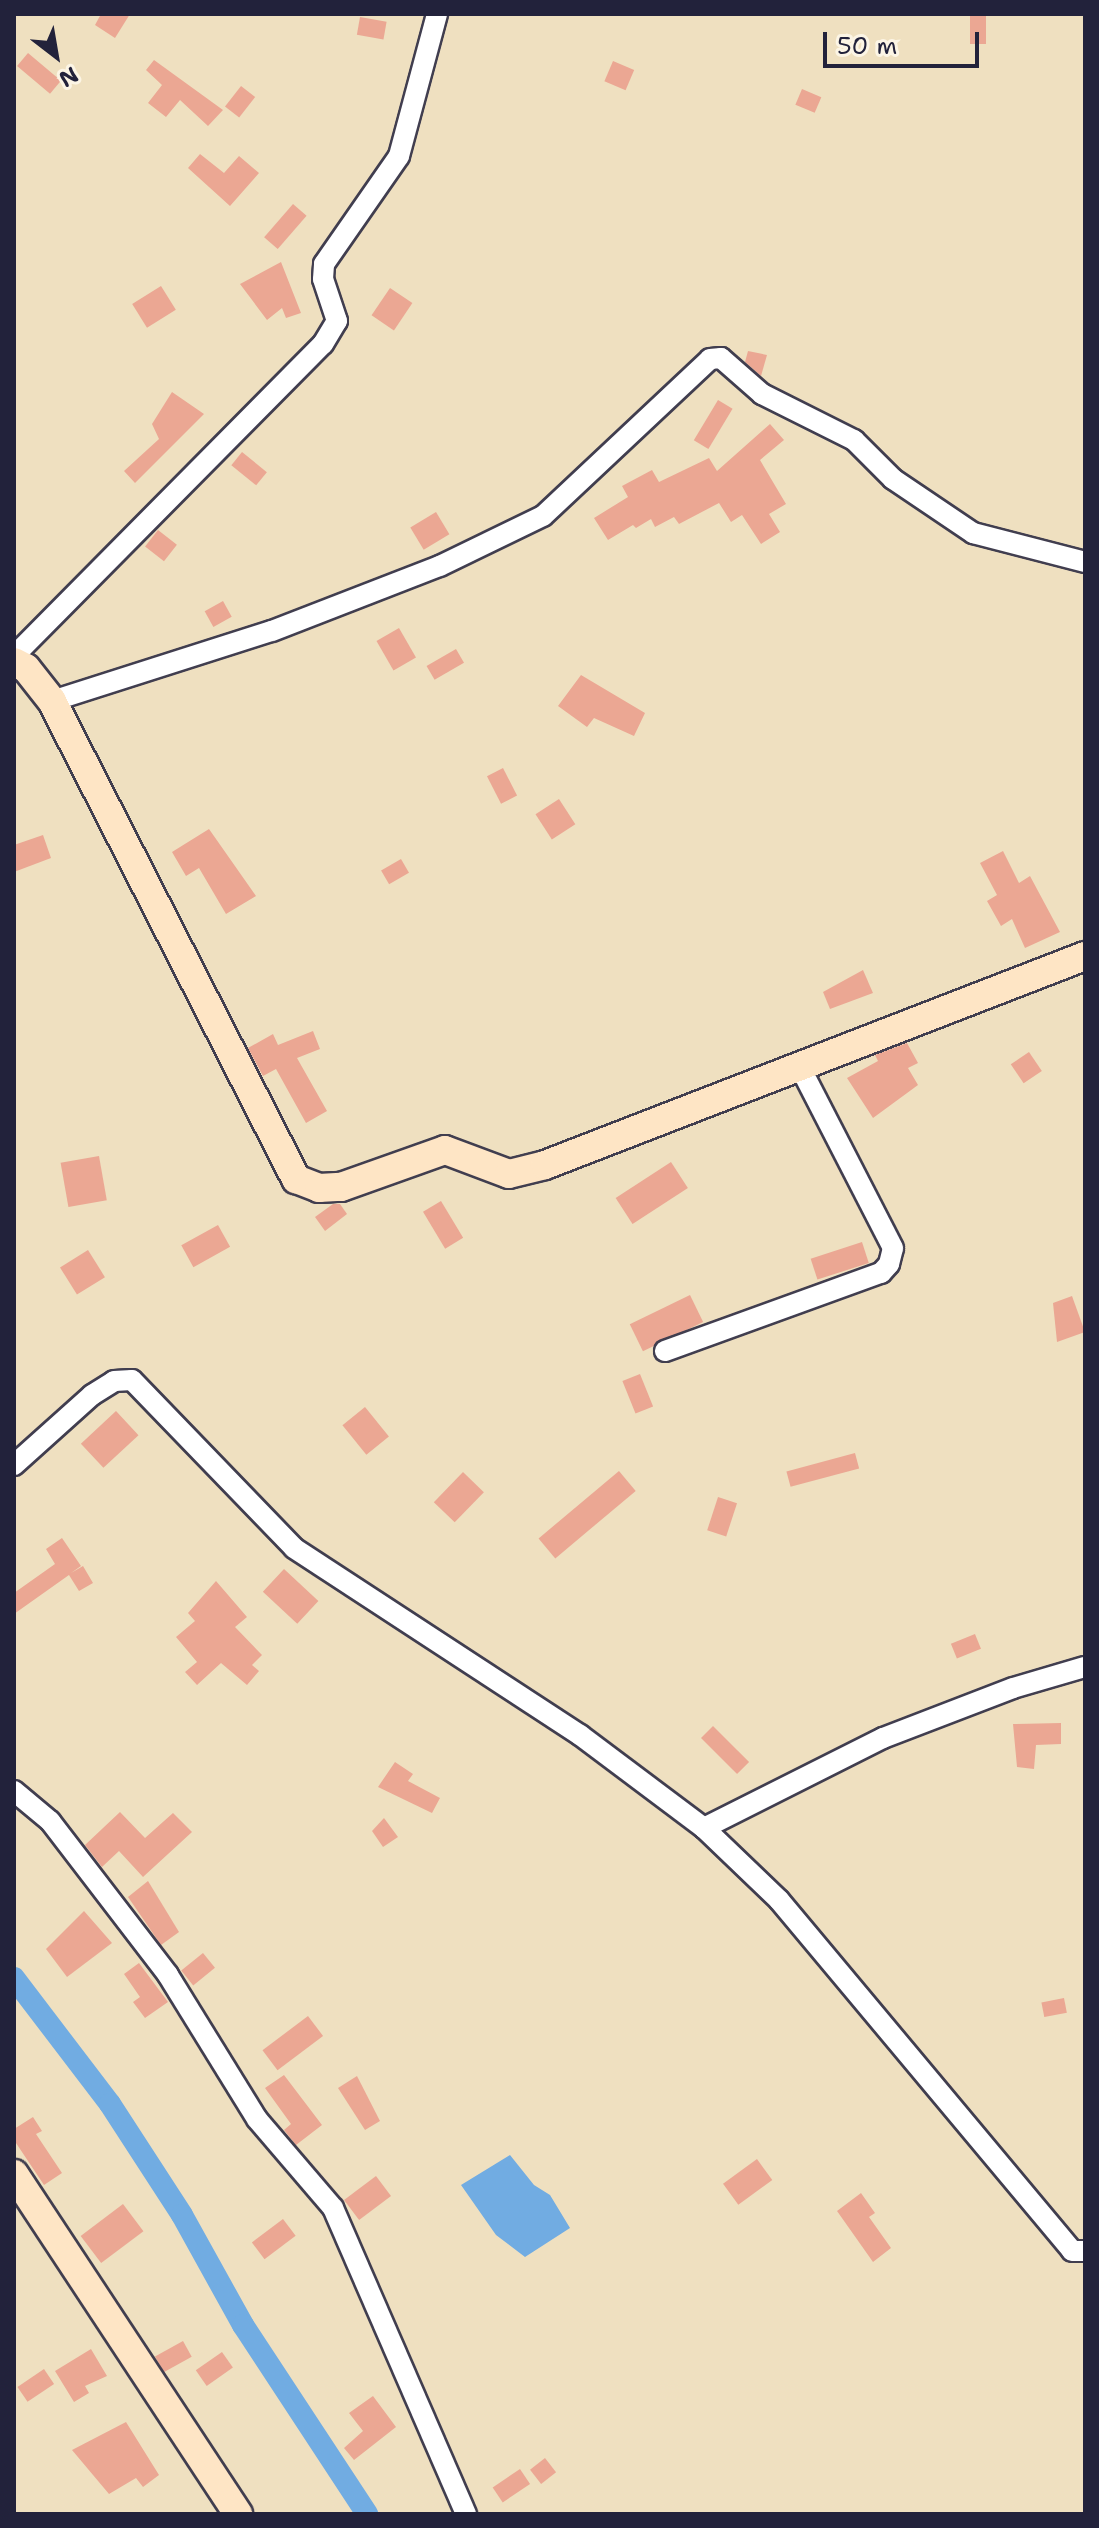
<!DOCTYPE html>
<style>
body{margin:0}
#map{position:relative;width:1099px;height:2528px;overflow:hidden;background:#efe0c0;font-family:"Shantell Sans",sans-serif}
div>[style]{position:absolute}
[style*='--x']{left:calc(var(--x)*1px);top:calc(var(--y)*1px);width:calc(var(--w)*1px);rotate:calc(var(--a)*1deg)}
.water>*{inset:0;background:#71ace2}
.canal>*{height:22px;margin:-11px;padding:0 11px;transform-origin:11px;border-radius:11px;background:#71ace2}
.building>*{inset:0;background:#eba793;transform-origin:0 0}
.roads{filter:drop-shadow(2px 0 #413e4f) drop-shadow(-2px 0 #413e4f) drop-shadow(0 2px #413e4f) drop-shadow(0 -2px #413e4f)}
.street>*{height:20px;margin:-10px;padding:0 10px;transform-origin:10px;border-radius:10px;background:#fff}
.secondary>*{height:28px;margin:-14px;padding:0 14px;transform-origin:14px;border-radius:14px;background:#fee5c5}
span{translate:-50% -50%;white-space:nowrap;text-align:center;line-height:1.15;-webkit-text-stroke:8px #fcf5e5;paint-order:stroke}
.frame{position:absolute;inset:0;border:16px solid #22223b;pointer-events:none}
.north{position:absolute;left:16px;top:16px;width:80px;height:80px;-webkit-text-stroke:6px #fcf5e5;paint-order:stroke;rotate:149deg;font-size:22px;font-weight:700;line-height:32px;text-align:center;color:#22223b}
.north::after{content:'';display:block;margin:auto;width:28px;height:36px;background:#22223b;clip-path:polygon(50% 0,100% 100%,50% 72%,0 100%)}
.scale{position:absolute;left:823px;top:32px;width:156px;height:36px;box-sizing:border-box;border:4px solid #22223b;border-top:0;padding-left:10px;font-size:24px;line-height:28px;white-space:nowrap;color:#22223b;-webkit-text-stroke:6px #fcf5e5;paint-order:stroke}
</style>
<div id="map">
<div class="water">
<div style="clip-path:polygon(510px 2155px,534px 2185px,550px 2195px,570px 2228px,525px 2257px,496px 2235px,461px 2185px)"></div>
</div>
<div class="canal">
<div style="--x:14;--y:1978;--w:158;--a:52.7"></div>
<div style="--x:110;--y:2104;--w:132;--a:57"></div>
<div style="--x:182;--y:2215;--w:126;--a:61"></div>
<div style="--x:243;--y:2325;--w:226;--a:56.7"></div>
</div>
<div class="building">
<div style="clip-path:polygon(101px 14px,130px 14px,115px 38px,95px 25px)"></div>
<div style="left:970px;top:14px;width:16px;height:30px"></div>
<div style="left:360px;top:17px;width:27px;height:18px;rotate:10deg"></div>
<div style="left:28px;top:53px;width:43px;height:17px;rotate:40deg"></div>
<div style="clip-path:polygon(154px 60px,223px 110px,208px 126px,180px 100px,166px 117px,148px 103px,162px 85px,146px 70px)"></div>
<div style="left:613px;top:61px;width:23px;height:22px;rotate:23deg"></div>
<div style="left:241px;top:86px;width:18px;height:26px;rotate:38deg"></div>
<div style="left:802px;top:89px;width:21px;height:17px;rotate:23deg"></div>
<div style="clip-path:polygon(200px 154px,224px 173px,239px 156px,259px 173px,230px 206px,188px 168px)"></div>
<div style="left:293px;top:204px;width:18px;height:44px;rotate:41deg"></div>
<div style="clip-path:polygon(281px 262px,301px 313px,286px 318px,282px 308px,267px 320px,240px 284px)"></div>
<div style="left:161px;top:286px;width:28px;height:34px;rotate:58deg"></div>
<div style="left:390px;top:288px;width:27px;height:33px;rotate:34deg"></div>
<div style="clip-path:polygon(748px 351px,767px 355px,761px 376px,745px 362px)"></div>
<div style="clip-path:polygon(172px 392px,204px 414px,135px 483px,124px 471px,159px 439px,152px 424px)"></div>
<div style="left:718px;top:400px;width:17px;height:47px;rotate:31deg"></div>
<div style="clip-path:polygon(770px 424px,784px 440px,760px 460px,786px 504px,769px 514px,780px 532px,761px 544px,742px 515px,731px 522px,719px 503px,679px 524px,674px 517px,655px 527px,651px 519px,636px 528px,633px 525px,608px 540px,594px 518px,628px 497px,622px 486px,652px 470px,659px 482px,709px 458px,717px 471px)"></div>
<div style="left:242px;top:452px;width:32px;height:17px;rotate:39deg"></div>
<div style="left:436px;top:512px;width:26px;height:30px;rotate:59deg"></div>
<div style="left:158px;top:530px;width:24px;height:21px;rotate:38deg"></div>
<div style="left:223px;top:601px;width:18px;height:21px;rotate:61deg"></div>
<div style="left:399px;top:628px;width:34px;height:26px;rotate:60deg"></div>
<div style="left:456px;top:649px;width:16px;height:34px;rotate:60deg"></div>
<div style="clip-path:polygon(581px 675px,645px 713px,634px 736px,594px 718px,587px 727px,558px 706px)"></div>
<div style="left:503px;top:768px;width:31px;height:18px;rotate:63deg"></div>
<div style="left:559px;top:799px;width:30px;height:28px;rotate:57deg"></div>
<div style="clip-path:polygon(209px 829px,256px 896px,226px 914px,199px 868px,186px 876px,172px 852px)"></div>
<div style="clip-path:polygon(43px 835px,51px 858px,14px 872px,14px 845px)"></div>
<div style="clip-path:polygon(1003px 851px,1019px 883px,1030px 876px,1060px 932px,1025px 948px,1012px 919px,1001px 926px,987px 901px,997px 895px,980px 863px)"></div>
<div style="left:401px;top:859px;width:16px;height:23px;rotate:60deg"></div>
<div style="clip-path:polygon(863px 970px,873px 993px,830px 1009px,823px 992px)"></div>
<div style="clip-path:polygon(313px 1031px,320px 1049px,297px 1058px,327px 1111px,306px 1123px,276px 1069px,263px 1076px,248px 1048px,273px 1034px,278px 1045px)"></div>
<div style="clip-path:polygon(907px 1043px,918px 1063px,908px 1068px,918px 1085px,873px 1118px,847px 1078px,878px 1061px,875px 1055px)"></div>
<div style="left:1029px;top:1052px;width:23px;height:22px;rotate:56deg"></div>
<div style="left:99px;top:1156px;width:45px;height:39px;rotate:80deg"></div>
<div style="left:671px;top:1162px;width:31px;height:66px;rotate:57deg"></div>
<div style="left:441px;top:1201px;width:43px;height:21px;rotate:59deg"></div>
<div style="clip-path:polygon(333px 1204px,340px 1204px,347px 1214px,325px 1231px,315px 1217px)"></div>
<div style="left:218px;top:1225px;width:25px;height:42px;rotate:61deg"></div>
<div style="left:862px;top:1242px;width:22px;height:54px;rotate:72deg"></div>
<div style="left:88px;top:1250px;width:32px;height:33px;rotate:58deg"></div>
<div style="left:690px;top:1295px;width:30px;height:67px;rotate:64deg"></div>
<div style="clip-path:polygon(1072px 1296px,1085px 1332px,1057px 1342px,1053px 1303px)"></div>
<div style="left:640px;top:1374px;width:35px;height:19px;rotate:68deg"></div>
<div style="left:365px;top:1407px;width:38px;height:29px;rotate:51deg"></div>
<div style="left:116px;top:1411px;width:33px;height:48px;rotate:47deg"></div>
<div style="left:855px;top:1453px;width:16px;height:71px;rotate:75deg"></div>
<div style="left:619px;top:1471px;width:26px;height:105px;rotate:50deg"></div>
<div style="left:463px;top:1472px;width:29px;height:42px;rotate:44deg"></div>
<div style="left:718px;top:1497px;width:20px;height:35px;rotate:18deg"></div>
<div style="clip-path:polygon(62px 1538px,81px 1566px,71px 1573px,83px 1566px,93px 1583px,79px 1591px,69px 1575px,14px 1614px,14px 1593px,55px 1564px,46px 1549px)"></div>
<div style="left:284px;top:1569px;width:47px;height:31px;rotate:43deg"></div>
<div style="clip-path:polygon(216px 1581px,247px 1617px,235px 1627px,262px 1655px,252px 1665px,259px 1671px,247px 1685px,221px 1663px,197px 1685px,185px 1672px,197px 1662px,176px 1637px,195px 1621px,188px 1613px)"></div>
<div style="left:975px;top:1634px;width:16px;height:26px;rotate:68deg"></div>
<div style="clip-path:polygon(1061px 1723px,1061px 1744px,1036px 1745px,1034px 1769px,1017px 1767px,1013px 1724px)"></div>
<div style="left:713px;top:1726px;width:51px;height:17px;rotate:45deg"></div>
<div style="clip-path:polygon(395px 1762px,413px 1774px,408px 1781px,440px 1798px,432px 1813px,378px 1787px)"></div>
<div style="clip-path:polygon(120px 1812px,145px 1838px,173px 1813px,192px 1832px,143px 1877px,119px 1851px,102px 1867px,85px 1845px)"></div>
<div style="clip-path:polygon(384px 1818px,398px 1837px,383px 1847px,372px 1831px)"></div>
<div style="clip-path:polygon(148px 1881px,179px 1932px,161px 1945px,128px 1897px)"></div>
<div style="clip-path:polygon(84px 1911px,112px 1943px,67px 1977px,46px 1949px)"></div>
<div style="left:203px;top:1953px;width:19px;height:28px;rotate:51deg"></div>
<div style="clip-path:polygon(139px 1963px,168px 2002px,145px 2018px,133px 2002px,140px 1997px,124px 1974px)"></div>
<div style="left:1064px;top:1998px;width:15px;height:23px;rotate:79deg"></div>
<div style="left:308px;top:2016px;width:25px;height:57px;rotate:53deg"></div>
<div style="clip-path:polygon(284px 2075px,322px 2125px,296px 2145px,284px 2130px,291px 2124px,265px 2088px)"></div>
<div style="clip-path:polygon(357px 2076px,380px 2121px,365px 2130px,338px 2088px)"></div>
<div style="clip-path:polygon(33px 2117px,42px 2131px,36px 2134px,62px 2173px,44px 2185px,14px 2140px,14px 2129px)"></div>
<div style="left:757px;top:2159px;width:26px;height:42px;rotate:54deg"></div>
<div style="left:376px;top:2176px;width:25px;height:40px;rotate:53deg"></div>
<div style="clip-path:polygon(861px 2193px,875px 2213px,869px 2217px,891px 2248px,873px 2262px,837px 2211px)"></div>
<div style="left:123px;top:2204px;width:34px;height:53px;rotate:53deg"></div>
<div style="left:283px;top:2219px;width:21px;height:39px;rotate:53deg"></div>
<div style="left:183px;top:2341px;width:18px;height:32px;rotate:61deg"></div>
<div style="clip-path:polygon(91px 2349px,107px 2376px,85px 2386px,89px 2393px,74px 2402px,55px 2371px)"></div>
<div style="left:222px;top:2352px;width:19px;height:32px;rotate:55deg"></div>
<div style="left:44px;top:2369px;width:18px;height:32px;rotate:56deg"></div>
<div style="clip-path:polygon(373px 2396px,396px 2427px,354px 2460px,344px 2448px,363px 2431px,349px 2413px)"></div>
<div style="clip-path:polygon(126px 2422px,159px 2475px,143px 2487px,136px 2478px,109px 2494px,72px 2450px)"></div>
<div style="left:545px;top:2458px;width:18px;height:19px;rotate:52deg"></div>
<div style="left:520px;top:2469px;width:18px;height:33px;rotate:56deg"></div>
</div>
<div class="roads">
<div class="street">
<div style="--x:14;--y:656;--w:439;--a:-45.3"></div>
<div style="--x:323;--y:344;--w:27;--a:-59"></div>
<div style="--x:337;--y:321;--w:44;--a:-108.4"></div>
<div style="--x:323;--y:279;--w:15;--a:-86"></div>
<div style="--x:324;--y:264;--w:131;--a:-55.2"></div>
<div style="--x:399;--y:156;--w:147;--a:-75"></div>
<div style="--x:52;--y:701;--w:231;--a:-17.7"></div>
<div style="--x:272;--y:631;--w:180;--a:-21.2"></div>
<div style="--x:440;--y:566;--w:114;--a:-25.9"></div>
<div style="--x:543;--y:516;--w:229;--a:-43.2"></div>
<div style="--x:710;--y:359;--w:11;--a:-5"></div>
<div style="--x:721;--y:358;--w:55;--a:41.3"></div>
<div style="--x:762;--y:394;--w:103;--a:26.6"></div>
<div style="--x:854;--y:440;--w:55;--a:45"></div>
<div style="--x:893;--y:479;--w:97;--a:34"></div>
<div style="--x:973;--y:533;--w:116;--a:14.5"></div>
<div style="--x:665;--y:1351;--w:230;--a:-19.9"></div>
<div style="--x:881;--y:1273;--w:12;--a:-48"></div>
<div style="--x:889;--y:1264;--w:16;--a:-76"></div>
<div style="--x:893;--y:1248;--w:203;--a:-117.2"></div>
<div style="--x:14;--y:1465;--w:105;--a:-41.9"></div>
<div style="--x:92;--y:1395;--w:26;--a:-32"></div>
<div style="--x:114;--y:1381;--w:18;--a:-3"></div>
<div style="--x:132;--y:1380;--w:233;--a:46"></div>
<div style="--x:294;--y:1548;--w:342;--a:33.2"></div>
<div style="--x:580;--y:1735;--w:155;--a:36.9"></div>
<div style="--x:704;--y:1828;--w:104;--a:43.8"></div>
<div style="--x:779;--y:1900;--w:457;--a:50.1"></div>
<div style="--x:1072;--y:2251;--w:13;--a:0"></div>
<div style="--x:14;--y:1791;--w:47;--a:39.8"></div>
<div style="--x:50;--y:1821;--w:194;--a:52.5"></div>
<div style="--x:168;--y:1975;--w:169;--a:58.3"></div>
<div style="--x:257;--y:2119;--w:117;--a:49.5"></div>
<div style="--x:333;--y:2208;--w:334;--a:66.5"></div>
<div style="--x:704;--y:1828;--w:200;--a:-26.7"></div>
<div style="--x:883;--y:1738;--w:139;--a:-21"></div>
<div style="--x:1013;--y:1688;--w:75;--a:-16.3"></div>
</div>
<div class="secondary">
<div style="--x:14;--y:662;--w:13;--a:27"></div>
<div style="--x:26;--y:668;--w:42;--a:51.8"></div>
<div style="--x:52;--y:701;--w:537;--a:62.96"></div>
<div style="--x:296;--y:1179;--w:25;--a:21"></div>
<div style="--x:319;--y:1188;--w:22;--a:-3"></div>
<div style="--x:341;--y:1187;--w:110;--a:-19.6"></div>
<div style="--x:445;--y:1150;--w:68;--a:20.6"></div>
<div style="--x:509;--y:1174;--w:37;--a:-14"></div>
<div style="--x:545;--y:1165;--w:579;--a:-21.16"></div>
<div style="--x:14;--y:2174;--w:407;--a:56.6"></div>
</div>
</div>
<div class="frame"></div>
<div class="north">N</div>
<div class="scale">50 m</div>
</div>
